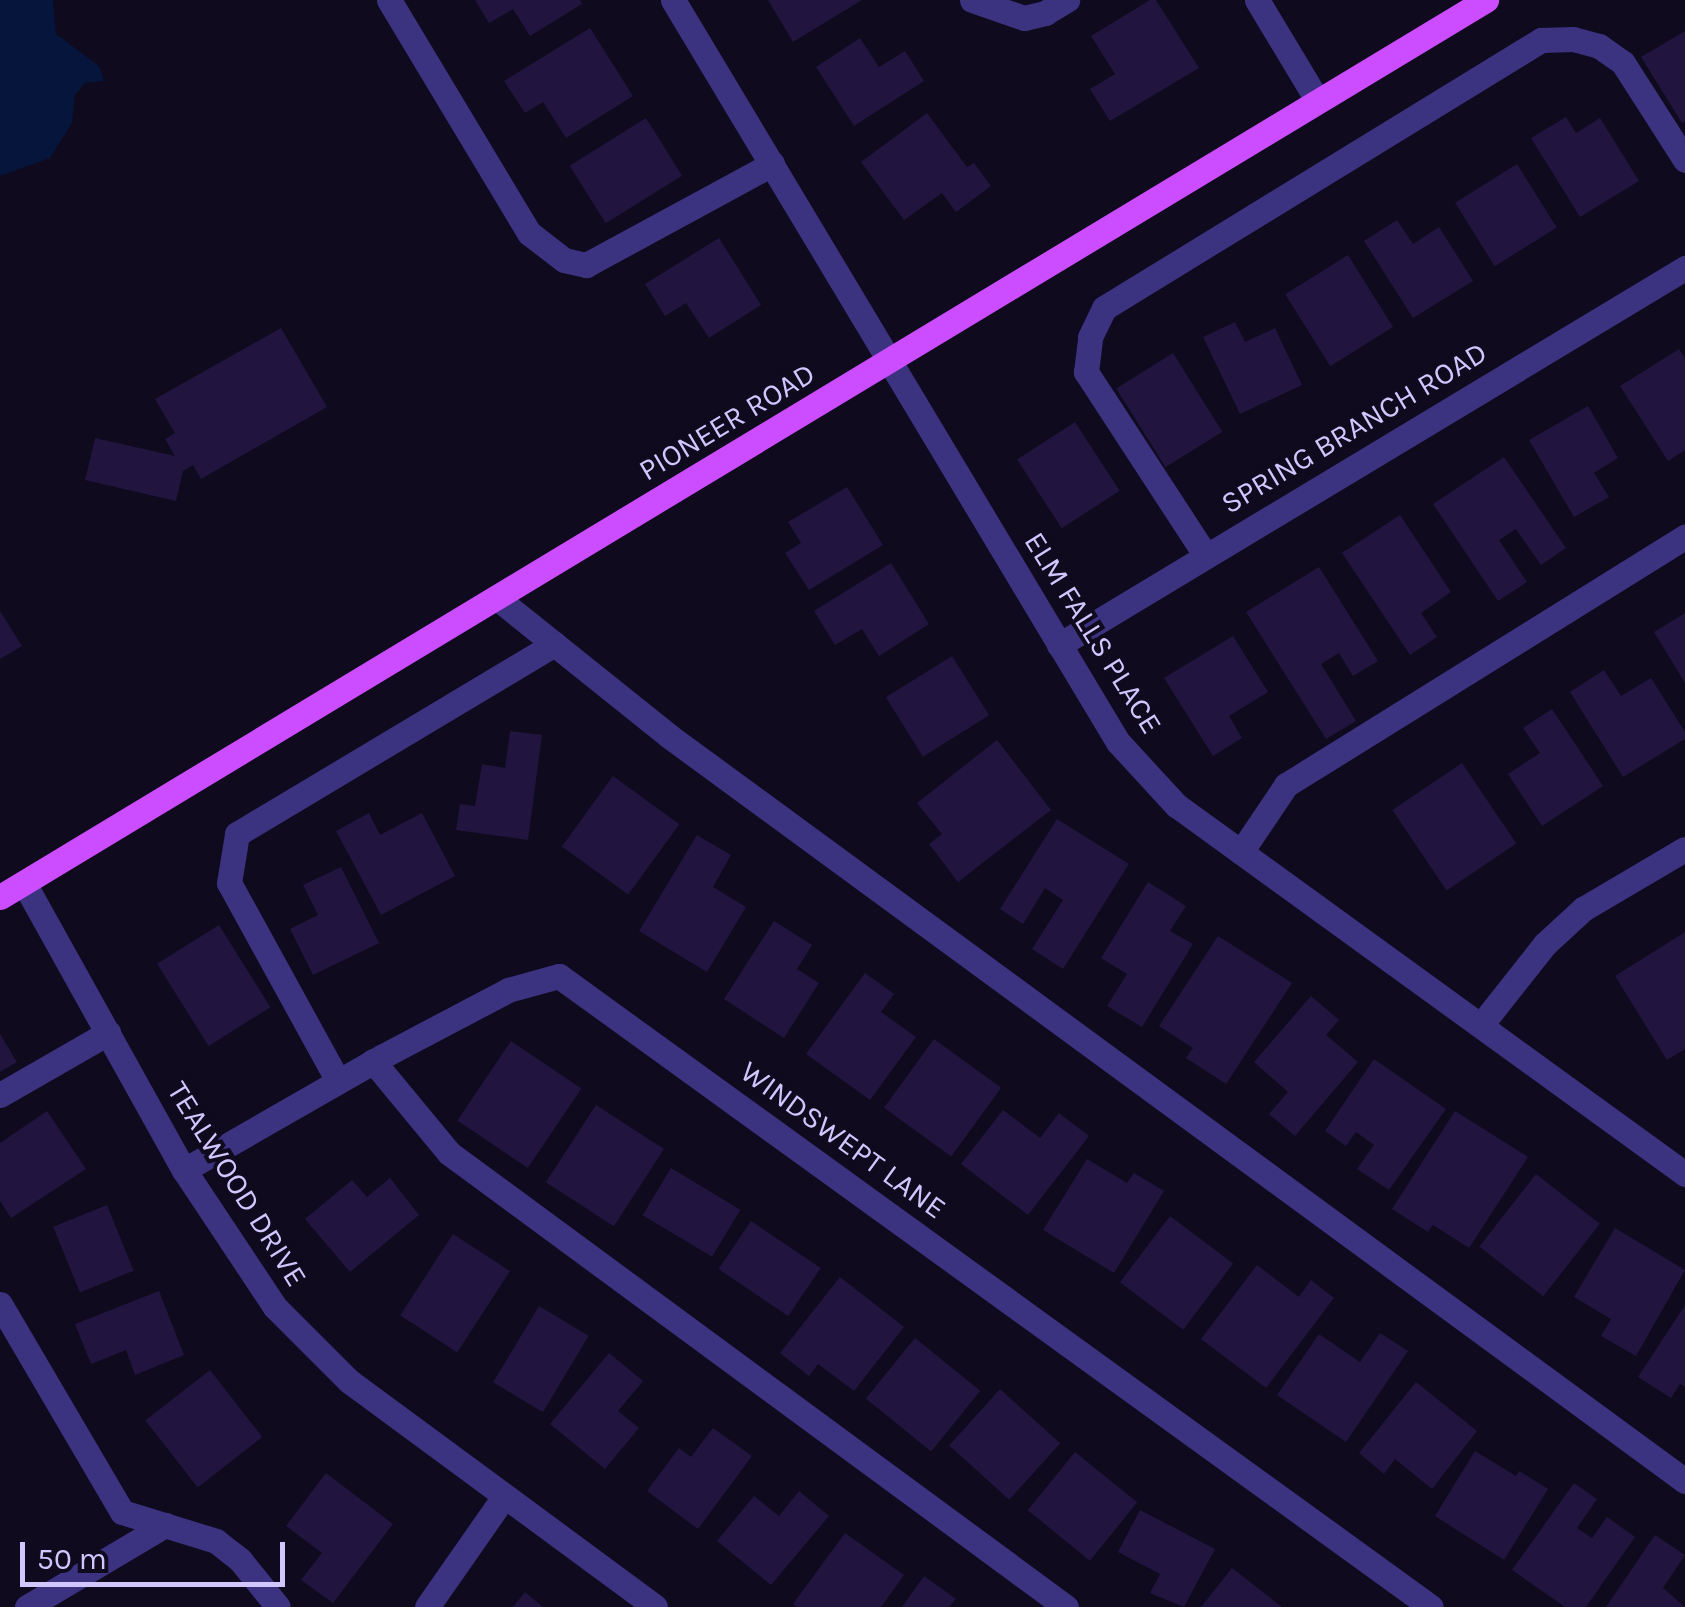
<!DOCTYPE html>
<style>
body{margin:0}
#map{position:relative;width:1685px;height:1607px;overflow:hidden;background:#0f0a1d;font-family:Karla,sans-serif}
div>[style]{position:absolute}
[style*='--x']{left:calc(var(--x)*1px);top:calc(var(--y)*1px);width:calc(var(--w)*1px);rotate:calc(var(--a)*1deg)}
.water>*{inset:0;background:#06153b}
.building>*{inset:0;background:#21153f;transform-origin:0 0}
.minor>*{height:25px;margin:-12.5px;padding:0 12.5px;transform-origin:12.5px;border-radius:12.5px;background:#3b3280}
.major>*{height:25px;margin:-12.5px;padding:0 12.5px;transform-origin:12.5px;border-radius:12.5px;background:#cb4dff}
span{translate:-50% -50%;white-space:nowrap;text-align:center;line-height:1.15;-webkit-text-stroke:8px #0f0a1d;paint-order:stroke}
.street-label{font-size:30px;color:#d2c6ff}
.scale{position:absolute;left:20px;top:1542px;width:265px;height:45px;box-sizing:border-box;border:5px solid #d2c6ff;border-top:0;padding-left:12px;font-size:30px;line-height:35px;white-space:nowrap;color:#d2c6ff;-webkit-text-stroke:8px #0f0a1d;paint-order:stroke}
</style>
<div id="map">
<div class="water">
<div style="clip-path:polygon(0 0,53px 0,56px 34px,99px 66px,104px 81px,85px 83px,75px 95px,72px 123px,50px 158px,0 176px)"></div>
</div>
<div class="building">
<div style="clip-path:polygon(475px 0,580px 0,582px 4px,530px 36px,513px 9px,489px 23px)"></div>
<div style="clip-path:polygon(768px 0,862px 0,793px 42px)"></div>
<div style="clip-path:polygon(1150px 0,1156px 0,1199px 68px,1110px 121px,1090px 89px,1115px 74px,1091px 36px)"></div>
<div style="clip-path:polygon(590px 28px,633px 96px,566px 138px,543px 102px,525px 113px,504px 81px)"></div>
<div style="clip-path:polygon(1685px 31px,1685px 121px,1682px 123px,1641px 57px)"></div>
<div style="clip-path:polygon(860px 38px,879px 67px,905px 51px,924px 81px,854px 126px,816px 67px)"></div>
<div style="clip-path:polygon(927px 113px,967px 167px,974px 163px,991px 186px,956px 212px,942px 193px,904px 220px,861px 162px)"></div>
<div style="clip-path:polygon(1566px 117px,1576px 133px,1600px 118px,1639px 181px,1580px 217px,1531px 138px)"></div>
<div style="left:646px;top:118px;width:68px;height:90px;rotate:58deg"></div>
<div style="left:1517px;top:164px;width:75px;height:73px;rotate:58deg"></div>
<div style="clip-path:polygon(1397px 220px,1413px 244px,1439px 227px,1473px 281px,1413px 318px,1364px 241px)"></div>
<div style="clip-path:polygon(719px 238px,761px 305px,709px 338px,686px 303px,665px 316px,645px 284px)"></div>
<div style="left:1348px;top:255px;width:85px;height:74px;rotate:58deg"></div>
<div style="clip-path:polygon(1235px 322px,1245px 342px,1275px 328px,1302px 385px,1240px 414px,1203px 337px)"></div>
<div style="clip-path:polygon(281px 328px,327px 407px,201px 479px,193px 465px,183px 471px,176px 501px,85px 480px,95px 438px,175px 456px,165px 439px,175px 433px,155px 399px)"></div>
<div style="clip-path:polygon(1679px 349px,1685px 359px,1685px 450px,1668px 461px,1620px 386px)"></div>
<div style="left:1173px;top:353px;width:93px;height:67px;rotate:58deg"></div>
<div style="clip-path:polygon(1588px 406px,1618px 458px,1594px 473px,1609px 497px,1574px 517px,1529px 440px)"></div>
<div style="left:1075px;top:422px;width:82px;height:69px;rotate:57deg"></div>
<div style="clip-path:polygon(1504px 457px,1566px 548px,1541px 565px,1516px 529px,1499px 540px,1527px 582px,1498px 601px,1433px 504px)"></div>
<div style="clip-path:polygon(847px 487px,883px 545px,809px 590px,785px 553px,801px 543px,788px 522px)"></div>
<div style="clip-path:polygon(1400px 515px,1451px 592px,1421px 613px,1437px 637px,1410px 655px,1342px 553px)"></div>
<div style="clip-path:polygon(891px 563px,929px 624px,879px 656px,862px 629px,835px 645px,814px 611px)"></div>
<div style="clip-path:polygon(1319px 567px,1378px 661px,1353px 676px,1339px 653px,1321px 664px,1356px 721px,1326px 739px,1246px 612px)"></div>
<div style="clip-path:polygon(0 611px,22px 646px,0 659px)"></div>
<div style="clip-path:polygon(1685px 613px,1685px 683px,1654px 632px)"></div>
<div style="clip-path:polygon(1233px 636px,1268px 692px,1229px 716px,1242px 738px,1213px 756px,1164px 678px)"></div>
<div style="left:952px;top:656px;width:70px;height:78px;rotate:58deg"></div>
<div style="clip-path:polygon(1604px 670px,1621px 696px,1651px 678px,1685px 732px,1685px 739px,1623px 777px,1570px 692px)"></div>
<div style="clip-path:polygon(1552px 709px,1603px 786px,1542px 826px,1508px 774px,1540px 753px,1523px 728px)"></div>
<div style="clip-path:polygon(510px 731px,542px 735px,528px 840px,456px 830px,460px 804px,475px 806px,482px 764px,505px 768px)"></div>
<div style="clip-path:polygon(997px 740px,1051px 810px,958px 882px,929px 844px,942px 834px,917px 803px)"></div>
<div style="left:1462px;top:763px;width:97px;height:84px;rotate:56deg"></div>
<div style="left:613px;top:776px;width:82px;height:87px;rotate:36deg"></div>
<div style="clip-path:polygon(369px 813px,380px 835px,422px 813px,455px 876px,381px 915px,336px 831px)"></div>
<div style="clip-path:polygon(1057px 819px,1129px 864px,1063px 969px,1032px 949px,1063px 900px,1045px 888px,1023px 924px,1000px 909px)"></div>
<div style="clip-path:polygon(697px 835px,731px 855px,713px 887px,746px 907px,707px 972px,639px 931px)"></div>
<div style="clip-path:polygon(341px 867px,379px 943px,313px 975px,290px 929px,318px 915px,303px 885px)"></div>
<div style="clip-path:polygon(1148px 882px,1186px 906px,1170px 931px,1193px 944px,1142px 1027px,1107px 1006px,1127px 974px,1101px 958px)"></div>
<div style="clip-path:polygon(774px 921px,812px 945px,797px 969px,819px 983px,784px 1038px,724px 999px)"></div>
<div style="left:219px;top:925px;width:97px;height:73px;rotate:58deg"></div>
<div style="clip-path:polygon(1685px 932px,1685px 1049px,1667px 1060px,1615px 976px)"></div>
<div style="clip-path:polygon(1218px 936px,1292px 983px,1226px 1084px,1186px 1058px,1193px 1048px,1159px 1026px)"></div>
<div style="clip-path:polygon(865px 973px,894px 994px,881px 1012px,916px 1037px,870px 1100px,806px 1054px)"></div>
<div style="clip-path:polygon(1311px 996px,1339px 1020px,1326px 1035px,1358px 1062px,1295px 1136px,1269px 1114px,1288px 1092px,1254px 1062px)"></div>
<div style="clip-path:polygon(0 1034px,17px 1062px,0 1072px)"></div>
<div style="left:934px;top:1039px;width:83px;height:85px;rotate:36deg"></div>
<div style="left:511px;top:1041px;width:85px;height:96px;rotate:34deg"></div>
<div style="clip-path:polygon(1374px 1059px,1446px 1109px,1389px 1190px,1357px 1169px,1374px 1145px,1356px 1132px,1346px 1146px,1325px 1131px)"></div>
<div style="left:596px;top:1105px;width:81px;height:92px;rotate:33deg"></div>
<div style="clip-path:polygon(1003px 1110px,1040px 1138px,1059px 1113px,1089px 1136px,1028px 1215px,961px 1164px)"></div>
<div style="clip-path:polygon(47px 1111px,86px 1169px,11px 1218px,0 1201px,0 1143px)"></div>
<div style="clip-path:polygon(1455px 1111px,1528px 1157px,1469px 1248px,1433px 1225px,1428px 1232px,1392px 1209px)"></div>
<div style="clip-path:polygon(1087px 1159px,1127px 1183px,1134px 1173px,1164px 1191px,1114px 1273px,1043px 1230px)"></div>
<div style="left:671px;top:1168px;width:81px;height:55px;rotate:31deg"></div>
<div style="left:1536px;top:1174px;width:81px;height:92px;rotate:38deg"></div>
<div style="clip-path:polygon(390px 1178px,419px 1215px,350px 1272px,305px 1219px,352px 1180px,367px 1197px)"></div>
<div style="left:107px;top:1205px;width:71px;height:58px;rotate:68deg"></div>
<div style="left:1170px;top:1216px;width:79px;height:83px;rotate:37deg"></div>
<div style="left:751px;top:1221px;width:84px;height:58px;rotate:34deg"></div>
<div style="clip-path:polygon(1615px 1228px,1685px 1270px,1636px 1356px,1601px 1336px,1611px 1319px,1574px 1297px)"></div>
<div style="left:453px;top:1234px;width:68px;height:97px;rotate:33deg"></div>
<div style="clip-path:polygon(1257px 1265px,1299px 1297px,1311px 1280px,1334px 1298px,1266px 1388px,1201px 1339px)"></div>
<div style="clip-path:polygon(840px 1277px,904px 1327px,854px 1391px,818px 1364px,809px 1376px,780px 1353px)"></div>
<div style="clip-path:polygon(159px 1291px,184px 1355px,135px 1375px,126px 1350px,91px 1364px,75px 1324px)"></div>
<div style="clip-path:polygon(1685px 1305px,1685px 1387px,1680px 1384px,1671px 1398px,1638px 1377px)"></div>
<div style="left:539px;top:1306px;width:58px;height:89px;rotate:31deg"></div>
<div style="clip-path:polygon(1380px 1333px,1408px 1351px,1346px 1442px,1277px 1395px,1319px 1334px,1360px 1362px)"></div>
<div style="left:915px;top:1338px;width:84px;height:78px;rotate:39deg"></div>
<div style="clip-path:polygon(609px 1353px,643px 1381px,618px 1411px,639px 1428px,605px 1469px,550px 1424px)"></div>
<div style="left:210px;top:1370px;width:85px;height:82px;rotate:52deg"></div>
<div style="clip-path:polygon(1416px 1382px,1477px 1431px,1432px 1489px,1395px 1459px,1384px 1474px,1359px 1453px)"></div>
<div style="left:1000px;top:1389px;width:81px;height:76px;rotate:42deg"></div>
<div style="clip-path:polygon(713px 1428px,752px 1456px,698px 1529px,647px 1491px,679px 1448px,691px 1457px)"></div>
<div style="clip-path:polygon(1475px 1451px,1516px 1476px,1519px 1471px,1548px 1489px,1504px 1560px,1435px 1516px)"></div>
<div style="left:1075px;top:1452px;width:80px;height:75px;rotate:39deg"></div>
<div style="clip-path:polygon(326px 1473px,393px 1524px,333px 1603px,301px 1580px,322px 1553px,286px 1526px)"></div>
<div style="clip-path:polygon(1574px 1483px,1597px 1499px,1577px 1528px,1592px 1538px,1607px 1517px,1635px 1537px,1586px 1607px,1565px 1607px,1512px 1570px)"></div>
<div style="clip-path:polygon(799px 1491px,829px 1516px,771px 1585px,717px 1541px,754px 1496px,779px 1516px)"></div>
<div style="clip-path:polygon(1140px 1510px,1215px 1549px,1184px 1607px,1150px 1593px,1160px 1574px,1118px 1552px)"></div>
<div style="clip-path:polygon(845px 1533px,904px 1575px,881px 1607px,797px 1607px,793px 1604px)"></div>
<div style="clip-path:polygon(1655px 1535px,1685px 1555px,1663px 1588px,1685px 1607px,1606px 1607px)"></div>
<div style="clip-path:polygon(1232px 1568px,1282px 1607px,1201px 1607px)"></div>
<div style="clip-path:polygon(924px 1576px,956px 1599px,949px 1607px,902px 1607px)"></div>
<div style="clip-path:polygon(525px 1592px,543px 1607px,513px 1607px)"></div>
</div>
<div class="minor">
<div style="--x:389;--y:0;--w:272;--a:59"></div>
<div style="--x:529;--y:233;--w:44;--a:37.6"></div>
<div style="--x:564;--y:260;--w:23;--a:13"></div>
<div style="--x:586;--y:265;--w:212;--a:-28.5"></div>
<div style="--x:673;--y:0;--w:865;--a:59.05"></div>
<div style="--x:1118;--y:742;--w:86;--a:47.4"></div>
<div style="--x:1176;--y:805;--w:629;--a:35.94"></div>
<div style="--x:972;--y:0;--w:55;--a:19.1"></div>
<div style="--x:1024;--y:18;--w:22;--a:-13"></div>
<div style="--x:1045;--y:13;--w:26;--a:-31"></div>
<div style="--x:1257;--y:0;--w:117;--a:59"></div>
<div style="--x:1206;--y:556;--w:220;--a:-123.1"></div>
<div style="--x:1086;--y:372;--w:35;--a:-83"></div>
<div style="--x:1090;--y:337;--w:32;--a:-64"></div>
<div style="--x:1104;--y:308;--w:513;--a:-31.52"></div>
<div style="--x:1541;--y:40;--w:32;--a:-2"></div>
<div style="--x:1573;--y:39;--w:27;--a:15"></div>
<div style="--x:1599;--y:46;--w:29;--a:35"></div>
<div style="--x:1623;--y:63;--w:115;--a:57.4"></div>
<div style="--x:497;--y:598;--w:221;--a:38.7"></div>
<div style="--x:669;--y:736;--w:1260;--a:36.25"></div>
<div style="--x:1059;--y:645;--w:731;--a:-31.06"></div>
<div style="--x:1241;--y:852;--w:81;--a:-56.1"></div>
<div style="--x:1286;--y:785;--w:470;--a:-31.9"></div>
<div style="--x:24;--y:883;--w:329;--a:60.9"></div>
<div style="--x:184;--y:1170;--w:164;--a:56.4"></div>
<div style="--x:275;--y:1307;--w:105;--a:45"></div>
<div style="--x:349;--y:1381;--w:380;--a:36.4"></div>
<div style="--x:1481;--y:1025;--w:103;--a:-51.7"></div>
<div style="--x:1545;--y:944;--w:52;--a:-42.6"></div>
<div style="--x:1583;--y:909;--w:118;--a:-30.5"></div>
<div style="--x:373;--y:1061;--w:119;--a:50.4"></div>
<div style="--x:449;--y:1153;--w:766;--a:36.35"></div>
<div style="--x:338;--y:1081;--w:226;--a:-118.8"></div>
<div style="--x:229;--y:883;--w:50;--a:-80.7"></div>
<div style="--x:237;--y:834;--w:370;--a:-30.9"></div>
<div style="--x:0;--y:1095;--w:125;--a:-29.9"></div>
<div style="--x:184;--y:1170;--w:229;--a:-29.8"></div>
<div style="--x:383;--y:1056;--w:141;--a:-27.8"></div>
<div style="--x:508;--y:990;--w:53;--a:-15.4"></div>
<div style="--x:559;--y:976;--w:1076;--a:35.89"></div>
<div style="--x:0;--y:1304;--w:241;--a:59.6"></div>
<div style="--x:122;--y:1512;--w:98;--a:17.1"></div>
<div style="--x:216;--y:1541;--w:31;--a:38"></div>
<div style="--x:240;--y:1560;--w:60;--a:51"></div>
<div style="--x:27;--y:1607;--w:161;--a:-30.7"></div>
<div style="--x:427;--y:1607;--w:133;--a:-55.1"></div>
</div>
<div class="major">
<div style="--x:0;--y:897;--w:1736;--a:-31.12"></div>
</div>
<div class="street-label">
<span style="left:727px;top:422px;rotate:-31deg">PIONEER ROAD</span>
<span style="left:1354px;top:428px;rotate:-31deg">SPRING BRANCH ROAD</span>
<span style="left:1093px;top:633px;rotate:58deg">ELM FALLS PLACE</span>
<span style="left:843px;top:1140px;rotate:36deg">WINDSWEPT LANE</span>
<span style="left:237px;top:1184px;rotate:58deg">TEALWOOD DRIVE</span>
</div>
<div class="scale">50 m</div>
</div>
